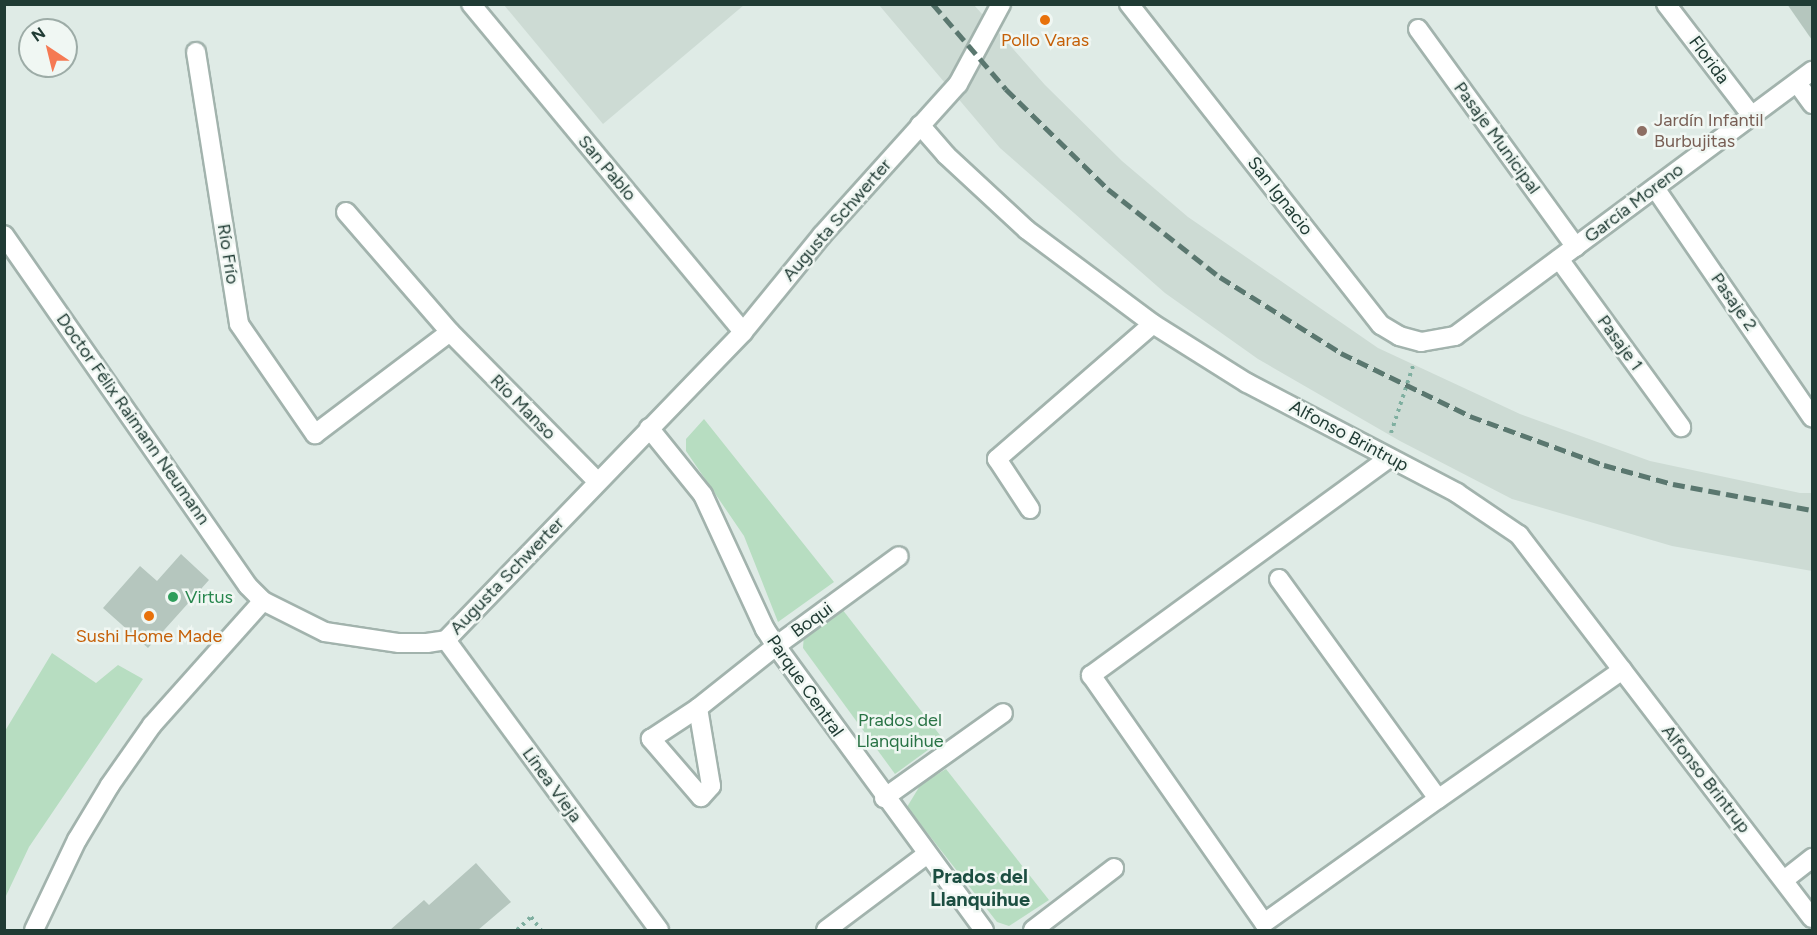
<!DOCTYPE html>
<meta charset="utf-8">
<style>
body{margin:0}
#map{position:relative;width:1817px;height:935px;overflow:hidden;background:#dfebe6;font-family:Figtree,sans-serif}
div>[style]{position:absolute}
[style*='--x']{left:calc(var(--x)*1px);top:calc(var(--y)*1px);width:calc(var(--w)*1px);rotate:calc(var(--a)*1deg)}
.built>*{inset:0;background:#cddbd4}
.green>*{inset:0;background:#b7ddc1}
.building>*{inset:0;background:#b5c6be}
.path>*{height:4px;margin-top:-2px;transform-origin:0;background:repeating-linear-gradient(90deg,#7fafa0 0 3px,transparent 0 7.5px)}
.roads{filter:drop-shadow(2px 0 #a2b3ad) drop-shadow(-2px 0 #a2b3ad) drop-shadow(0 2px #a2b3ad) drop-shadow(0 -2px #a2b3ad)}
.minor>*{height:18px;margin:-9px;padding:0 9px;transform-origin:9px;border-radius:9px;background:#fff}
.rail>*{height:4.5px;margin-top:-2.25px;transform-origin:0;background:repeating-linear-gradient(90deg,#5a776f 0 12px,transparent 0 18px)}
.dots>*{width:16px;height:16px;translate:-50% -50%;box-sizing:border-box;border:3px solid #f0f7f3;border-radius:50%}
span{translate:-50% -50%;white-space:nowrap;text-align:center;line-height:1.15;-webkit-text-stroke:5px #f0f7f3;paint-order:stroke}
.food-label{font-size:18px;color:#c56008}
.street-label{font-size:18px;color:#203b34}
.education-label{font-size:18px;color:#785e54}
.left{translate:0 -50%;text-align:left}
.leisure-label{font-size:18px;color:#27864d}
.park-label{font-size:18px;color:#297345}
.neighbourhood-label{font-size:20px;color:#1c4e41;font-weight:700}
.frame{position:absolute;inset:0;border:6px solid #203b34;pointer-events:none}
.north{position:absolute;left:18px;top:18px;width:60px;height:60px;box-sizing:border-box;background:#f0f7f3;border:2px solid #9daca7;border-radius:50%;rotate:325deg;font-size:16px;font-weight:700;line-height:24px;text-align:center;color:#203b34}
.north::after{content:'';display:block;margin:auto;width:21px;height:27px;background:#f57953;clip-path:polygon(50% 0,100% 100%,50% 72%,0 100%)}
</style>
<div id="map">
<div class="built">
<div style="clip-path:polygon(504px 5px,744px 5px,603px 124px)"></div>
<div style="clip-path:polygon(879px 5px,974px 5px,1045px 85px,1122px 161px,1188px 217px,1378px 348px,1520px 414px,1650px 461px,1800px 493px,1812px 493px,1812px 571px,1672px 546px,1512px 499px,1400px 441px,1258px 359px,1165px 293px,1000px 148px)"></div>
</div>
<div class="green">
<div style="clip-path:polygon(704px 419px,834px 582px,778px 622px,744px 536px,686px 451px,686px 439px)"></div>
<div style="clip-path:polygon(842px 609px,943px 739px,895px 774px,803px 648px,804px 634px)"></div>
<div style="clip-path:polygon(52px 653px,96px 683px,118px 665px,143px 679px,29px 847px,5px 898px,5px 731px)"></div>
<div style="clip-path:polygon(946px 769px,1049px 900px,1009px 926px,997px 922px,907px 807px,921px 784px)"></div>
</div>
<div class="building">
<div style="clip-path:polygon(1787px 4px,1812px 4px,1812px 40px)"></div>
<div style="clip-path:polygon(181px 554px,209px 580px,148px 648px,103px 608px,140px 566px,157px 581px)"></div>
<div style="clip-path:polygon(476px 863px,511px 902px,478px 930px,390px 930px,424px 900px,429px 905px)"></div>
</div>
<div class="path">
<div style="--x:1391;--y:433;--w:74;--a:-71.8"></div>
<div style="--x:517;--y:930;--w:19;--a:-43"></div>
<div style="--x:531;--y:917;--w:16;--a:52"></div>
</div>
<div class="roads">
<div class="minor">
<div style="--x:471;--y:4;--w:426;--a:50.3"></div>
<div style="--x:1129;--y:4;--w:408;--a:51.9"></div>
<div style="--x:1381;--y:325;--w:21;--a:31"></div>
<div style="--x:1399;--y:336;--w:23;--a:15"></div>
<div style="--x:1421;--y:342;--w:35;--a:-10"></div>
<div style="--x:1455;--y:336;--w:445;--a:-36.6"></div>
<div style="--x:1666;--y:4;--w:141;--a:52.5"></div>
<div style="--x:1418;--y:29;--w:269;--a:54.1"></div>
<div style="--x:196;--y:52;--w:275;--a:81"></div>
<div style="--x:239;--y:324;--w:134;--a:55.4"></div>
<div style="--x:315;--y:434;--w:169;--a:-37.1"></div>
<div style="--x:1797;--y:83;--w:26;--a:54"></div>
<div style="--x:920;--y:125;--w:40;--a:49"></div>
<div style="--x:946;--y:155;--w:110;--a:42.8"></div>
<div style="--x:1027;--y:230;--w:157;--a:36.7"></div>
<div style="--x:1153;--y:324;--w:111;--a:32.1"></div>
<div style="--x:1247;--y:383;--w:237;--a:27.6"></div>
<div style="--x:1457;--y:493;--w:75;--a:34.1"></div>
<div style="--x:1519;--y:535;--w:482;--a:52.6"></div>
<div style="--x:1655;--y:188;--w:278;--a:55.6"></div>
<div style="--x:346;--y:212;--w:159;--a:49.1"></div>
<div style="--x:450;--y:332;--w:209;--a:45.4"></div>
<div style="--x:4;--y:235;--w:427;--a:55.2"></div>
<div style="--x:248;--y:586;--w:21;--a:45"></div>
<div style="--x:263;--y:601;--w:69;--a:26.6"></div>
<div style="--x:325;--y:632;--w:75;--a:8.5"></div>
<div style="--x:399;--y:643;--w:28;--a:0"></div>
<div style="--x:427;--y:643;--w:19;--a:-9"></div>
<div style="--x:446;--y:640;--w:428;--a:-46"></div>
<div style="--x:743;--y:332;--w:125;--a:-50.8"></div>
<div style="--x:822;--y:235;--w:203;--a:-48"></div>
<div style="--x:958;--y:84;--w:91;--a:-61.7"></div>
<div style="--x:1559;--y:259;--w:208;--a:54"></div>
<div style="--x:649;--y:428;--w:86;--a:51.1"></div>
<div style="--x:703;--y:495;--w:148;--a:65.2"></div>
<div style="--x:765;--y:629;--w:20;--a:57"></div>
<div style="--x:776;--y:646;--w:352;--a:53.8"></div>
<div style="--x:1389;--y:458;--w:369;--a:143.9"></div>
<div style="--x:1091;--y:675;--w:302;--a:55.1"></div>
<div style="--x:1264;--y:923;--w:214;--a:-35.5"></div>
<div style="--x:1030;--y:509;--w:60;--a:-123.4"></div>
<div style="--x:997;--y:459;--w:206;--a:-40.9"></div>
<div style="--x:1279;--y:579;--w:271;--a:54.1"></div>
<div style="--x:1438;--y:799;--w:225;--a:-35"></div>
<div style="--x:446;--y:640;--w:360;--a:53.7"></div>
<div style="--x:698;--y:708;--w:79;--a:80.5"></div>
<div style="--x:711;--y:786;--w:15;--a:132"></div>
<div style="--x:701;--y:797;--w:77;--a:-130.8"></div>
<div style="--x:651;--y:739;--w:56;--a:-33.4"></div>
<div style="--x:698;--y:708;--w:100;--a:-38.5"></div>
<div style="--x:776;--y:646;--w:152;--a:-36.2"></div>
<div style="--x:884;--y:798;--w:146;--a:-35.5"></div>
<div style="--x:1784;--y:880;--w:36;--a:-38"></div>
<div style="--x:34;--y:930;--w:100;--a:-64.5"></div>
<div style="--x:77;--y:840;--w:64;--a:-59"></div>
<div style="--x:110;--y:785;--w:73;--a:-55"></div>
<div style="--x:152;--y:725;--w:166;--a:-48.2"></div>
<div style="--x:826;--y:930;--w:125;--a:-36.9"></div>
<div style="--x:1033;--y:930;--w:102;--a:-37.4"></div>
</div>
</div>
<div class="rail">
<div style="--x:933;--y:4;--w:112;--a:49.3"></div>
<div style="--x:1006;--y:89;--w:143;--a:44.4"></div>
<div style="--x:1108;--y:189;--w:142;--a:38.2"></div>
<div style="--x:1220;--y:277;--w:143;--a:32.1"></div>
<div style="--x:1341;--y:353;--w:144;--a:26"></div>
<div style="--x:1470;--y:416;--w:143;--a:20.1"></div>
<div style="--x:1604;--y:465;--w:72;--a:15.4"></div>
<div style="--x:1673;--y:484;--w:141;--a:10.6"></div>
</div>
<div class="dots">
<div style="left:1045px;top:20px;background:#e8710a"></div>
<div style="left:1642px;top:131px;background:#8d6e63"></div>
<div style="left:173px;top:597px;background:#2e9e5b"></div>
<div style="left:149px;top:616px;background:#e8710a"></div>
</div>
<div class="food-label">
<span style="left:1045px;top:40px">Pollo Varas</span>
<span style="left:149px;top:636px">Sushi Home Made</span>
</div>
<div class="street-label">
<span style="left:1709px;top:60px;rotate:53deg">Florida</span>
<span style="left:1497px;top:138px;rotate:54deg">Pasaje Municipal</span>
<span style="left:607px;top:168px;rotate:50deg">San Pablo</span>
<span style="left:1280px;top:196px;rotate:52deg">San Ignacio</span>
<span style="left:1634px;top:203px;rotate:-37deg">García Moreno</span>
<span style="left:837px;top:220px;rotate:-49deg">Augusta Schwerter</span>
<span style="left:228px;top:254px;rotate:81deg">Río Frío</span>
<span style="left:1734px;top:302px;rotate:55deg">Pasaje 2</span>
<span style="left:1620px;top:343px;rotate:54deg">Pasaje 1</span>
<span style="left:523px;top:407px;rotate:45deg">Río Manso</span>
<span style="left:133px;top:419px;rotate:55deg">Doctor Félix Raimann Neumann</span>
<span style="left:1349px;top:436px;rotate:28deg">Alfonso Brintrup</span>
<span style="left:507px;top:576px;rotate:-46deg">Augusta Schwerter</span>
<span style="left:812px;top:620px;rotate:-36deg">Boqui</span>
<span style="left:805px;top:686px;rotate:55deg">Parque Central</span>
<span style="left:1706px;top:779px;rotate:52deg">Alfonso Brintrup</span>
<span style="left:552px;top:785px;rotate:54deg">Línea Vieja</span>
</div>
<div class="education-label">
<span class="left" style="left:1654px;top:131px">Jardín Infantil<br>Burbujitas</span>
</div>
<div class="leisure-label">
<span class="left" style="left:185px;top:597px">Virtus</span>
</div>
<div class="park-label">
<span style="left:900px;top:731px">Prados del<br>Llanquihue</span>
</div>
<div class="neighbourhood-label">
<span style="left:980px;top:888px">Prados del<br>Llanquihue</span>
</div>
<div class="frame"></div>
<div class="north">N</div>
</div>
